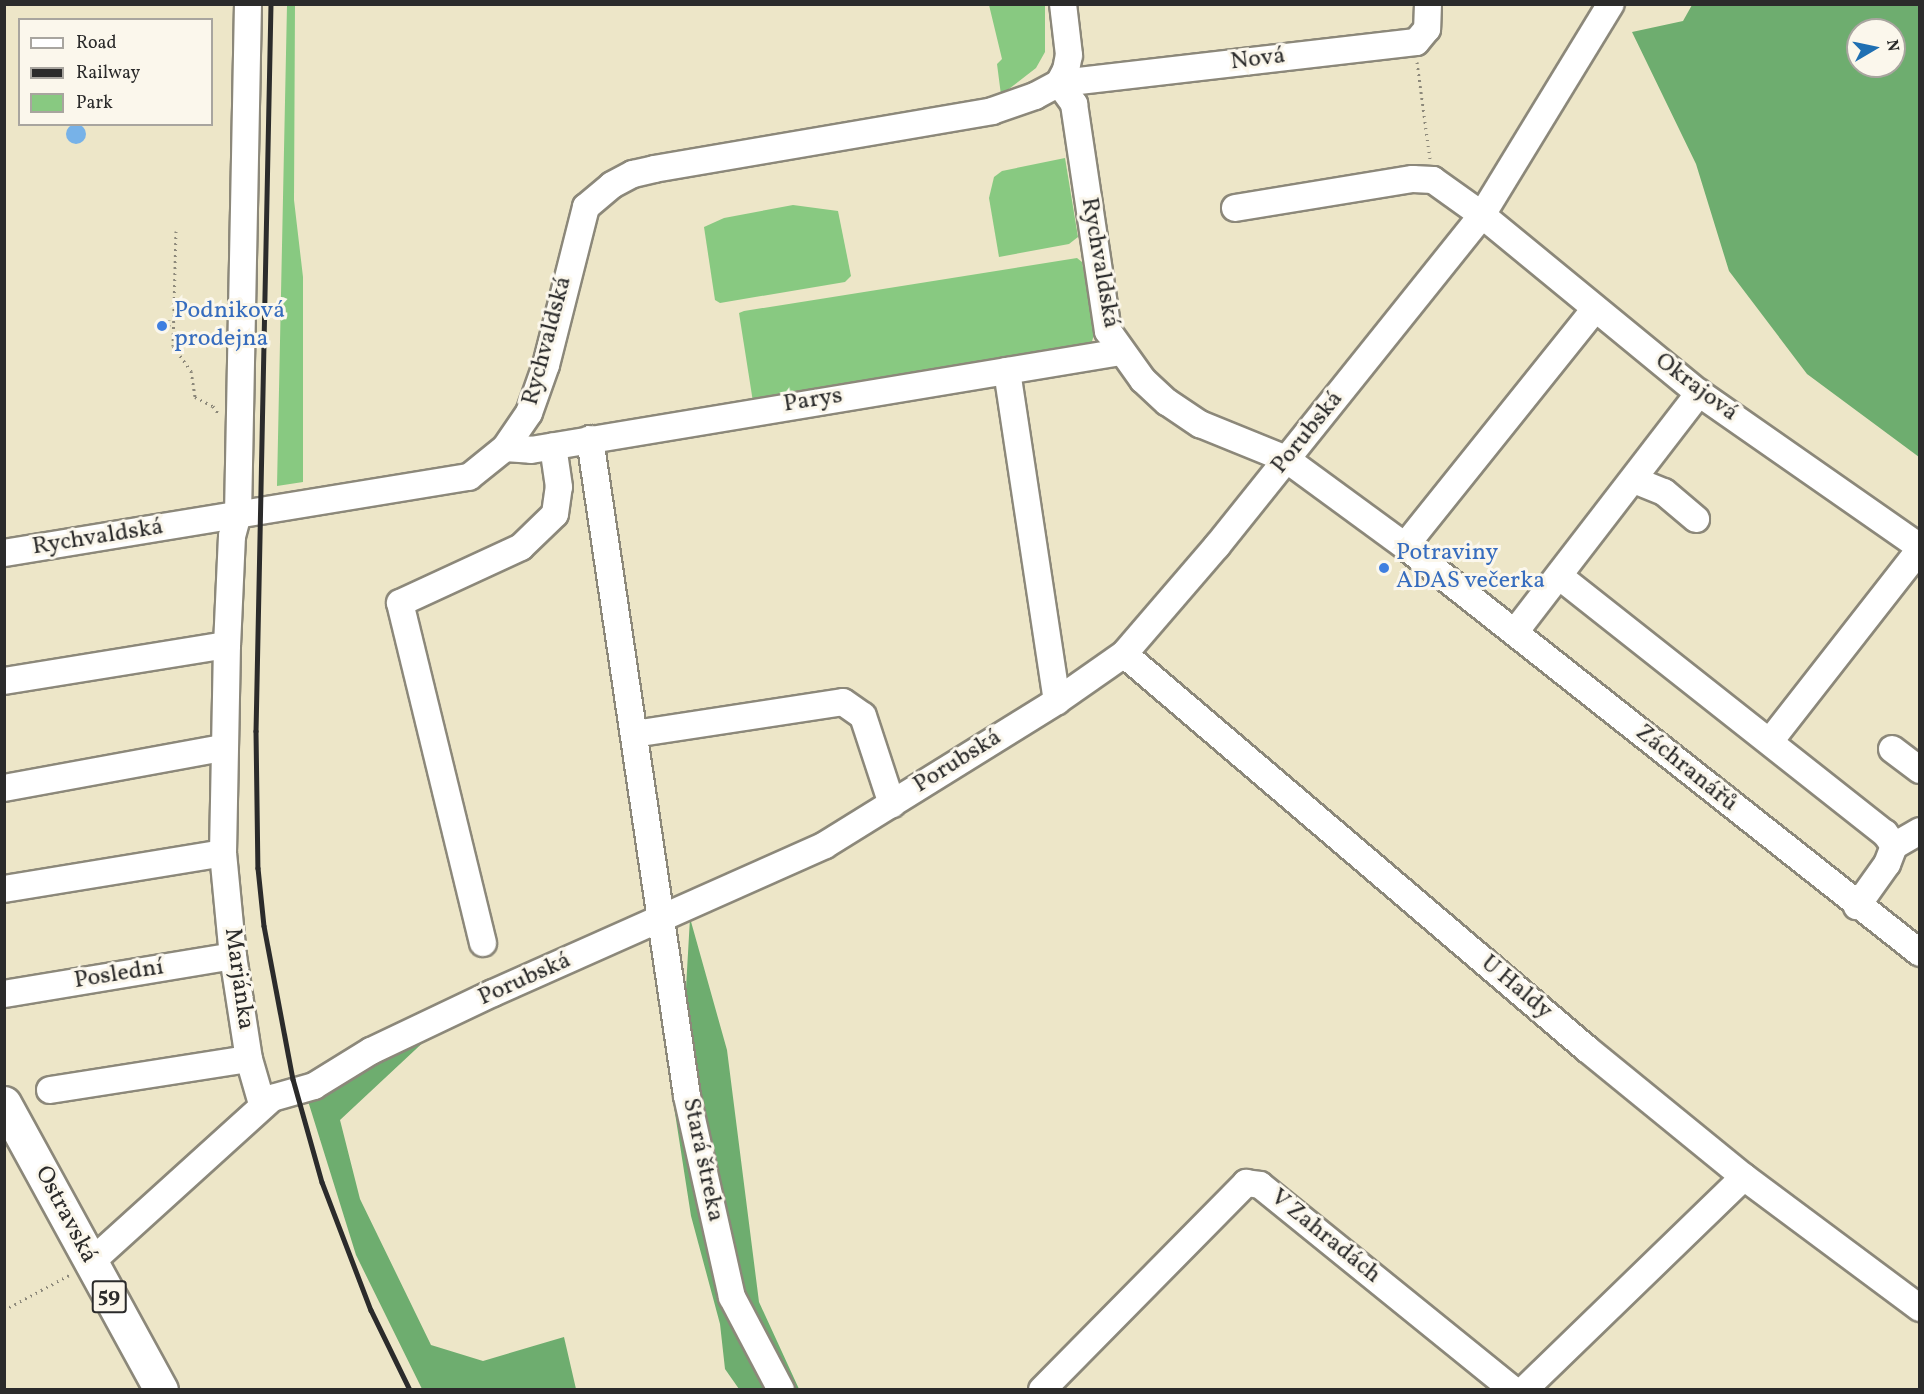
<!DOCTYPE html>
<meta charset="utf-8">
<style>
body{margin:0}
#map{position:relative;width:1924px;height:1394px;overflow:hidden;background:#ede6c8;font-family:Vollkorn,serif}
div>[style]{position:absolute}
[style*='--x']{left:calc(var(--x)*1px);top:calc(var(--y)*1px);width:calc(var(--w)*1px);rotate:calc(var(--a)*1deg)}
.green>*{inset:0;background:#88c981}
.forest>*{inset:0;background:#6ead6f}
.water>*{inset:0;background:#77b2e8}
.round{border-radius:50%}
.path>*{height:3px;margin-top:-1.5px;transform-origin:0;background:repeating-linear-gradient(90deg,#8c887a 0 1.5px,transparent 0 6px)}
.roads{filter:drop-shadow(2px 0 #8c887a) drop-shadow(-2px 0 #8c887a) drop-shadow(0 2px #8c887a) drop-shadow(0 -2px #8c887a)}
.minor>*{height:26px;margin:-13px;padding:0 13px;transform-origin:13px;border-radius:13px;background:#fff}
.major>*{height:33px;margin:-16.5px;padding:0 16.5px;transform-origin:16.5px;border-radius:16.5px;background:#fff}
.rail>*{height:4.5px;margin:-2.25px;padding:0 2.25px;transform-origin:2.25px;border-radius:2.25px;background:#2b2b2b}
.dots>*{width:16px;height:16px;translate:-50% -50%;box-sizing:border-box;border:3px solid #fbf7ec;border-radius:50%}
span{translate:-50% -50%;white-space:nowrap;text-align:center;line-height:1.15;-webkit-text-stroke:6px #fbf7ec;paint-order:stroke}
.shield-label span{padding:2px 4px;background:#fbf7ec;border:2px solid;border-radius:4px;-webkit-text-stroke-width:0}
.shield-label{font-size:22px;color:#2b2b2b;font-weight:700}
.street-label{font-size:24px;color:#2b2b2b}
.shop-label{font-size:24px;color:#366cbe}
.left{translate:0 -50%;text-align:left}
.frame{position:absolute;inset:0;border:6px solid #2b2b2b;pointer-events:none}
.legend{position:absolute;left:18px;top:18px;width:195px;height:108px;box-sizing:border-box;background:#fbf7ec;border:2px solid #a8a59f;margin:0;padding:8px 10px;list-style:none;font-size:18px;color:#2b2b2b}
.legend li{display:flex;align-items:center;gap:12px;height:30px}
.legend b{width:30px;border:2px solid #a8a59f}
.north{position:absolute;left:1846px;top:18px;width:60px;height:60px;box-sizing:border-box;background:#fbf7ec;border:2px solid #a8a59f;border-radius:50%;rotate:81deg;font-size:16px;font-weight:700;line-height:24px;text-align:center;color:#2b2b2b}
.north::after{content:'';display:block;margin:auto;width:21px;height:27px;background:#1f6fb2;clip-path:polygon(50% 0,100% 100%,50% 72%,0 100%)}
</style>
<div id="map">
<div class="green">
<div style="clip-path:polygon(295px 4px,294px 200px,303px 277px,303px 482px,277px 486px,287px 5px)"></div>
<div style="clip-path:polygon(989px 5px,1045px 5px,1045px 52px,1036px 68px,1001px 95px,997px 64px,1002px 59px)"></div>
<div style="clip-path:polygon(1065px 158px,1078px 237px,1069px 244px,999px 257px,989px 198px,994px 177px,1002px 171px)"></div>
<div style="clip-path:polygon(793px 205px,838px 211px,851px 276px,845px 282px,720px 303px,715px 300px,704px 227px,724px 218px)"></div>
<div style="clip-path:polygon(1077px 258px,1082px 262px,1095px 331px,1091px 345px,753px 402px,739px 313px,744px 311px)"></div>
</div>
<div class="forest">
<div style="clip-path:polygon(evenodd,1692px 5px,1919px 5px,1919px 457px,1807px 374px,1729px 271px,1696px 164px,1632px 32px,1683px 21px,1692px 5px,1858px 30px,1894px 30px,1894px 66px,1858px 66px,1858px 30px)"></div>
<div style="clip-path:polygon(690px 918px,727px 1050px,759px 1302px,799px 1389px,739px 1389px,725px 1369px,720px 1324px,691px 1216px,663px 1036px,686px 988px)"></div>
<div style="clip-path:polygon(430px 1036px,340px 1120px,360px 1199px,431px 1345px,483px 1361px,564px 1337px,576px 1389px,422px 1389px,356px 1255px,308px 1101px)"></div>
</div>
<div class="water">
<div class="round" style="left:66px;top:124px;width:20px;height:20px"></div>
</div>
<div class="path">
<div style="--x:1417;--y:62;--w:99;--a:82.4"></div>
<div style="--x:176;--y:231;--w:115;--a:91.5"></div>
<div style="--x:173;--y:346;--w:31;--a:54"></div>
<div style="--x:191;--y:371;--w:26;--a:81"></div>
<div style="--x:195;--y:397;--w:20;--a:27"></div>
<div style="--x:213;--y:406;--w:9;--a:54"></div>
<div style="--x:169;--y:326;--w:6;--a:-90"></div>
<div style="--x:4;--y:1310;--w:76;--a:-28.2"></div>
</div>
<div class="roads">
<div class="minor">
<div style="--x:248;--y:4;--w:510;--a:91.12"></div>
<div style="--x:238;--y:514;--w:23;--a:105"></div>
<div style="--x:232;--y:536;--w:109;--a:92.6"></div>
<div style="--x:227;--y:645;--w:208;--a:91.1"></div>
<div style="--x:223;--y:853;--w:103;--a:84.5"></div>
<div style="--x:233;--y:956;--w:104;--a:81.2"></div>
<div style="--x:249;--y:1059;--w:47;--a:73.9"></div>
<div style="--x:1428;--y:4;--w:25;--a:92"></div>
<div style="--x:1427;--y:29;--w:17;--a:130"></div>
<div style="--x:1416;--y:42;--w:359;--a:173.4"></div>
<div style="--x:1059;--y:83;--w:26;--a:54"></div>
<div style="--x:1074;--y:104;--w:230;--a:81.5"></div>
<div style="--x:1108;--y:331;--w:60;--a:54.5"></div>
<div style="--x:1143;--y:380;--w:33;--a:43"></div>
<div style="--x:1167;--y:402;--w:40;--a:34"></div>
<div style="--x:1200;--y:424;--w:93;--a:22.1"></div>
<div style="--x:1286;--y:459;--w:147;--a:36.2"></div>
<div style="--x:1405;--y:546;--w:656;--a:38.32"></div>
<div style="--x:1235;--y:208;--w:180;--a:-9.3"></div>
<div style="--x:1413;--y:179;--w:20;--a:3"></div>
<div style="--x:1433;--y:180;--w:60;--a:35.5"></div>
<div style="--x:1482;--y:215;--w:281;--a:39.4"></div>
<div style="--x:1699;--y:393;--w:269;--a:34.9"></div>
<div style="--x:1007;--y:371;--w:334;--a:81.4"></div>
<div style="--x:590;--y:439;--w:664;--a:81.6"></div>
<div style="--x:687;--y:1096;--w:206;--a:77.4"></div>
<div style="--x:732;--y:1297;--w:105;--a:62.2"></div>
<div style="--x:505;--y:448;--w:26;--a:4"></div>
<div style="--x:531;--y:450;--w:598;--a:-9.43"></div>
<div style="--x:1634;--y:480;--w:32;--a:22"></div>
<div style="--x:1664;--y:492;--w:42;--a:40.2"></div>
<div style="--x:1405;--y:546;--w:302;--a:-51.3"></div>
<div style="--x:4;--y:553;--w:471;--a:-9.3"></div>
<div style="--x:469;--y:477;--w:46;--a:-38.9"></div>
<div style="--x:505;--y:448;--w:42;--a:-55.6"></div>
<div style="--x:529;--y:413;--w:51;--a:-70.5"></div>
<div style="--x:546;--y:365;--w:163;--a:-75.8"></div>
<div style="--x:586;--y:207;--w:34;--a:-40"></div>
<div style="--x:612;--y:185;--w:24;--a:-28"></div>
<div style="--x:633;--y:174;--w:22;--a:-13"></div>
<div style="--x:654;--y:169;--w:343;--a:-9.7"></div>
<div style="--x:992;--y:111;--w:46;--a:-19.2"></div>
<div style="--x:1035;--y:96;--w:27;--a:-28"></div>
<div style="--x:1059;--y:83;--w:15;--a:-62"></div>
<div style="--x:1066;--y:70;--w:15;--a:-79"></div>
<div style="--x:1069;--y:55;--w:51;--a:-96.7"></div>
<div style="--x:1559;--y:576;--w:415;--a:38.3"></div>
<div style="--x:1885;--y:833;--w:16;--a:55"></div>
<div style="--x:1894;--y:846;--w:19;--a:111"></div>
<div style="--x:1887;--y:864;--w:52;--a:125.5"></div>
<div style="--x:1515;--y:632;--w:302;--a:-52.4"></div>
<div style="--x:1124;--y:654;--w:609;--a:40.47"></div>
<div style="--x:1587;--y:1049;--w:203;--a:39.2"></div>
<div style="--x:1744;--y:1177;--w:219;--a:36.7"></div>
<div style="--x:4;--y:681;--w:226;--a:-9.2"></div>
<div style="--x:634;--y:734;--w:211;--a:-8.7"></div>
<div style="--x:843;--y:702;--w:24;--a:35"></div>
<div style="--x:863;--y:716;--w:93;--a:71.8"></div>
<div style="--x:1771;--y:740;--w:242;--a:-52"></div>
<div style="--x:1892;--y:749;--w:35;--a:37"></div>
<div style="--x:4;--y:788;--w:223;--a:-10.4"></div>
<div style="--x:1894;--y:846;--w:30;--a:-30"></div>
<div style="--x:4;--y:889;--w:222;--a:-9.3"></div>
<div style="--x:483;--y:943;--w:350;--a:-103.7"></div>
<div style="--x:400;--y:603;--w:133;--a:-24.8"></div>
<div style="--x:521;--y:547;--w:47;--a:-44.1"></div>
<div style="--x:555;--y:514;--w:27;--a:-82"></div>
<div style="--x:559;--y:487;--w:41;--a:-98.3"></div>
<div style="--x:4;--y:994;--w:232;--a:-9.4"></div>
<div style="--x:50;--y:1090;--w:201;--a:-8.9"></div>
<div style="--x:90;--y:1263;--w:246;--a:-42.2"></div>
<div style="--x:272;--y:1098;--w:44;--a:-15.9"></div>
<div style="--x:314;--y:1086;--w:67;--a:-31.6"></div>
<div style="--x:371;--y:1051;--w:135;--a:-25.4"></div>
<div style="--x:493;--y:993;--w:363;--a:-24"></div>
<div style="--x:825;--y:845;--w:273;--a:-31.8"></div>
<div style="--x:1057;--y:701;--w:82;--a:-35"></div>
<div style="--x:1124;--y:654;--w:143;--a:-49.3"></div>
<div style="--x:1217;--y:546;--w:424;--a:-51.3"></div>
<div style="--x:1482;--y:215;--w:247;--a:-58.6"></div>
<div style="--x:1042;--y:1390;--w:291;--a:-45.4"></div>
<div style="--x:1246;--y:1183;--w:14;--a:8"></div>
<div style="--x:1260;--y:1185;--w:326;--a:39"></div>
<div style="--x:1524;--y:1390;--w:306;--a:-44.1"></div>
</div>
<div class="major">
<div style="--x:4;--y:1103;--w:327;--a:61.3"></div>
</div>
</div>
<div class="rail">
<div style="--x:271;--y:4;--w:727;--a:91.18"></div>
<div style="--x:256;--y:731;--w:137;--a:89.2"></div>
<div style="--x:258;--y:868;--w:58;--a:84.1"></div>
<div style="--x:264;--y:926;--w:156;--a:79.3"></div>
<div style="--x:293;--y:1079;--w:107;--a:74.3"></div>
<div style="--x:322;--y:1182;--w:137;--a:69.1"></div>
<div style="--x:371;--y:1310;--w:89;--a:64"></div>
</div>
<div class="dots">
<div style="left:162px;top:326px;background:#3f7fe0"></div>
<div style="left:1384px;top:568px;background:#3f7fe0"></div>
</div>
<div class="shield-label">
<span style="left:109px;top:1297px">59</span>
</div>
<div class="street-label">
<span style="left:1258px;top:60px;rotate:-7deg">Nová</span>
<span style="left:1099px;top:263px;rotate:80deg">Rychvaldská</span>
<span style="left:548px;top:341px;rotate:-75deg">Rychvaldská</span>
<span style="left:1696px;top:388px;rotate:37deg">Okrajová</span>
<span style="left:813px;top:401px;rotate:-9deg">Parys</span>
<span style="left:1308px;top:433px;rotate:-51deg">Porubská</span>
<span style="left:98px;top:538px;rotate:-9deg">Rychvaldská</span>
<span style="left:958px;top:762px;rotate:-32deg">Porubská</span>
<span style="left:1686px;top:769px;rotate:39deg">Záchranářů</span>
<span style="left:119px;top:975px;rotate:-9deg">Poslední</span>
<span style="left:238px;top:979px;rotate:82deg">Marjánka</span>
<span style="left:525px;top:980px;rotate:-24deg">Porubská</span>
<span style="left:1516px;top:988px;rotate:40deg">U Haldy</span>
<span style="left:702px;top:1160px;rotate:78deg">Stará štreka</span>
<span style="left:65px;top:1215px;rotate:62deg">Ostravská</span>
<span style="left:1325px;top:1237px;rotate:39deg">V Zahradách</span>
</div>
<div class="shop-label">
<span class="left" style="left:174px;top:326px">Podniková<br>prodejna</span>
<span class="left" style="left:1396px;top:568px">Potraviny<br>ADAS večerka</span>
</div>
<div class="frame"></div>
<ul class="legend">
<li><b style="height:8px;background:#fff"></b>Road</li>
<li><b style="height:8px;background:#2b2b2b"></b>Railway</li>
<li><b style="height:16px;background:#88c981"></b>Park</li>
</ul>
<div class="north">N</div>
</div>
